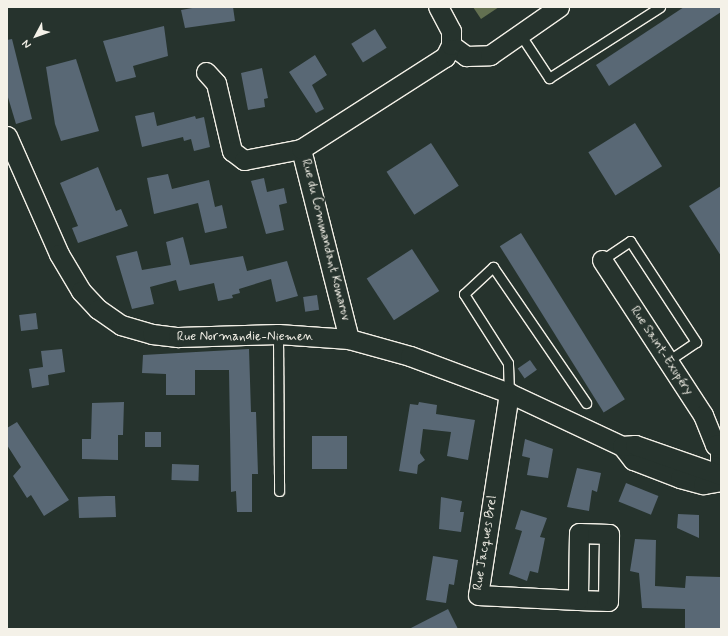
<!DOCTYPE html>
<meta charset="utf-8">
<style>
body{margin:0}
#map{position:relative;width:728px;height:636px;overflow:hidden;background:#26332d;font-family:Mynerve,sans-serif}
div>[style]{position:absolute}
[style*='--x']{left:calc(var(--x)*1px);top:calc(var(--y)*1px);width:calc(var(--w)*1px);rotate:calc(var(--a)*1deg)}
.green>*{inset:0;background:#637051}
.building>*{inset:0;background:#596875;transform-origin:0 0}
.roads{filter:drop-shadow(1px 0 #f4f1e8) drop-shadow(-1px 0 #f4f1e8) drop-shadow(0 1px #f4f1e8) drop-shadow(0 -1px #f4f1e8)}
.service>*{height:9px;margin:-4.5px;padding:0 4.5px;transform-origin:4.5px;border-radius:4.5px;background:#26332d}
.minor>*{height:19px;margin:-9.5px;padding:0 9.5px;transform-origin:9.5px;border-radius:9.5px;background:#26332d}
span{translate:-50% -50%;white-space:nowrap;text-align:center;line-height:1.15;-webkit-text-stroke:4px #26332d;paint-order:stroke}
.street-label{font-size:13px;color:#f4f1e8}
.frame{position:absolute;inset:0;border:8px solid #f4f1e8;pointer-events:none}
.north{position:absolute;left:16px;top:16px;width:40px;height:40px;-webkit-text-stroke:3px #26332d;paint-order:stroke;rotate:229deg;font-size:11px;font-weight:700;line-height:16px;text-align:center;color:#f4f1e8}
.north::after{content:'';display:block;margin:auto;width:14px;height:18px;background:#f4f1e8;clip-path:polygon(50% 0,100% 100%,50% 72%,0 100%)}
</style>
<div id="map">
<div class="green">
<div style="clip-path:polygon(473px 7px,499px 7px,481px 19px)"></div>
</div>
<div class="building">
<div style="clip-path:polygon(198px 7px,233px 7px,235px 21px,185px 28px,181px 10px)"></div>
<div style="clip-path:polygon(684px 7px,721px 7px,721px 12px,609px 86px,596px 65px)"></div>
<div style="clip-path:polygon(164px 26px,168px 56px,133px 66px,136px 77px,116px 82px,103px 41px)"></div>
<div style="left:375px;top:29px;width:22px;height:28px;rotate:58deg"></div>
<div style="clip-path:polygon(12px 39px,32px 119px,16px 124px,7px 94px,7px 40px)"></div>
<div style="clip-path:polygon(315px 55px,327px 75px,312px 85px,324px 109px,316px 113px,289px 72px)"></div>
<div style="clip-path:polygon(76px 59px,99px 131px,61px 141px,55px 124px,46px 67px)"></div>
<div style="clip-path:polygon(262px 68px,268px 98px,264px 99px,265px 107px,248px 110px,241px 73px)"></div>
<div style="clip-path:polygon(154px 112px,157px 126px,195px 116px,196px 119px,204px 117px,210px 147px,194px 151px,191px 139px,184px 141px,183px 137px,142px 147px,135px 116px)"></div>
<div style="left:635px;top:123px;width:51px;height:55px;rotate:58deg"></div>
<div style="left:431px;top:143px;width:51px;height:53px;rotate:57deg"></div>
<div style="clip-path:polygon(98px 167px,116px 211px,121px 209px,128px 226px,78px 243px,72px 228px,78px 226px,60px 183px)"></div>
<div style="clip-path:polygon(168px 174px,172px 189px,209px 180px,215px 207px,222px 205px,227px 228px,205px 233px,198px 203px,154px 214px,147px 178px)"></div>
<div style="clip-path:polygon(264px 178px,267px 192px,284px 188px,287px 203px,279px 205px,284px 230px,266px 234px,251px 181px)"></div>
<div style="clip-path:polygon(721px 186px,721px 256px,689px 206px)"></div>
<div style="left:521px;top:233px;width:196px;height:25px;rotate:58deg"></div>
<div style="clip-path:polygon(183px 237px,190px 265px,243px 256px,247px 271px,287px 261px,298px 296px,276px 302px,271px 279px,239px 289px,240px 293px,232px 295px,233px 298px,218px 301px,214px 283px,179px 291px,176px 280px,150px 287px,154px 304px,132px 309px,116px 256px,137px 251px,142px 270px,171px 265px,166px 242px)"></div>
<div style="left:412px;top:249px;width:50px;height:54px;rotate:57deg"></div>
<div style="left:317px;top:295px;width:15px;height:14px;rotate:82deg"></div>
<div style="left:36px;top:313px;width:16px;height:17px;rotate:83deg"></div>
<div style="clip-path:polygon(62px 349px,65px 372px,48px 375px,49px 385px,32px 388px,29px 369px,43px 367px,41px 351px)"></div>
<div style="clip-path:polygon(249px 349px,251px 412px,256px 412px,258px 474px,252px 474px,252px 512px,237px 512px,236px 491px,231px 492px,229px 370px,195px 370px,195px 395px,166px 395px,166px 374px,142px 373px,143px 355px)"></div>
<div style="left:530px;top:360px;width:12px;height:15px;rotate:55deg"></div>
<div style="clip-path:polygon(124px 402px,123px 435px,118px 435px,118px 460px,82px 459px,82px 439px,91px 439px,92px 403px)"></div>
<div style="clip-path:polygon(419px 402px,437px 405px,436px 414px,475px 420px,468px 460px,447px 456px,451px 432px,423px 429px,420px 453px,425px 460px,418px 465px,417px 474px,399px 471px,410px 404px,418px 405px)"></div>
<div style="clip-path:polygon(17px 422px,69px 500px,44px 516px,31px 495px,27px 498px,13px 476px,21px 467px,7px 445px,7px 428px)"></div>
<div style="left:145px;top:432px;width:16px;height:15px"></div>
<div style="left:347px;top:436px;width:33px;height:35px;rotate:90deg"></div>
<div style="clip-path:polygon(525px 439px,553px 449px,548px 478px,527px 475px,530px 458px,522px 456px)"></div>
<div style="left:172px;top:464px;width:27px;height:16px;rotate:2deg"></div>
<div style="clip-path:polygon(577px 468px,601px 473px,597px 492px,592px 490px,589px 511px,567px 507px)"></div>
<div style="left:626px;top:483px;width:35px;height:20px;rotate:22deg"></div>
<div style="clip-path:polygon(106px 496px,115px 496px,116px 517px,79px 518px,78px 497px)"></div>
<div style="clip-path:polygon(441px 497px,462px 501px,460px 512px,464px 512px,461px 532px,439px 529px)"></div>
<div style="clip-path:polygon(521px 510px,547px 518px,540px 537px,545px 538px,538px 573px,530px 571px,527px 581px,509px 574px,522px 531px,515px 529px)"></div>
<div style="clip-path:polygon(678px 514px,699px 515px,699px 538px,677px 528px)"></div>
<div style="clip-path:polygon(635px 539px,656px 540px,655px 586px,685px 588px,686px 576px,721px 577px,721px 629px,685px 629px,685px 609px,642px 608px,639px 573px,630px 571px)"></div>
<div style="clip-path:polygon(433px 556px,458px 560px,454px 585px,449px 584px,446px 603px,426px 600px)"></div>
<div style="clip-path:polygon(448px 609px,458px 629px,409px 629px)"></div>
</div>
<div class="roads">
<div class="service">
<div style="--x:520;--y:34;--w:53;--a:56.6"></div>
<div style="--x:549;--y:78;--w:132;--a:-32.6"></div>
<div style="--x:602;--y:260;--w:34;--a:-34"></div>
<div style="--x:630;--y:241;--w:121;--a:56.8"></div>
<div style="--x:696;--y:342;--w:34;--a:146"></div>
<div style="--x:278;--y:334;--w:157;--a:89.6"></div>
<div style="--x:509;--y:393;--w:30;--a:-92"></div>
<div style="--x:508;--y:363;--w:82;--a:-122.5"></div>
<div style="--x:464;--y:294;--w:40;--a:-43"></div>
<div style="--x:493;--y:267;--w:165;--a:55.6"></div>
<div style="--x:715;--y:445;--w:16;--a:90"></div>
<div style="--x:715;--y:461;--w:9;--a:49"></div>
</div>
<div class="minor">
<div style="--x:451;--y:45;--w:19;--a:36"></div>
<div style="--x:466;--y:56;--w:24;--a:-2"></div>
<div style="--x:490;--y:55;--w:84;--a:-34.8"></div>
<div style="--x:206;--y:72;--w:15;--a:48"></div>
<div style="--x:216;--y:83;--w:70;--a:76.8"></div>
<div style="--x:232;--y:151;--w:15;--a:37"></div>
<div style="--x:244;--y:160;--w:58;--a:-10.9"></div>
<div style="--x:7;--y:136;--w:129;--a:66.2"></div>
<div style="--x:59;--y:254;--w:43;--a:59.3"></div>
<div style="--x:81;--y:291;--w:25;--a:47"></div>
<div style="--x:98;--y:309;--w:28;--a:35"></div>
<div style="--x:121;--y:325;--w:32;--a:16"></div>
<div style="--x:152;--y:334;--w:26;--a:7"></div>
<div style="--x:178;--y:337;--w:100;--a:-1.7"></div>
<div style="--x:278;--y:334;--w:71;--a:4"></div>
<div style="--x:349;--y:339;--w:63;--a:15.6"></div>
<div style="--x:410;--y:356;--w:106;--a:20.5"></div>
<div style="--x:509;--y:393;--w:125;--a:25.1"></div>
<div style="--x:622;--y:446;--w:18;--a:52"></div>
<div style="--x:633;--y:460;--w:50;--a:21"></div>
<div style="--x:680;--y:478;--w:24;--a:15"></div>
<div style="--x:703;--y:484;--w:18;--a:-9"></div>
<div style="--x:602;--y:260;--w:185;--a:56.9"></div>
<div style="--x:703;--y:415;--w:32;--a:68"></div>
<div style="--x:715;--y:445;--w:6;--a:-9"></div>
<div style="--x:349;--y:339;--w:196;--a:-104.2"></div>
<div style="--x:301;--y:149;--w:171;--a:-32.6"></div>
<div style="--x:445;--y:57;--w:13;--a:-63"></div>
<div style="--x:451;--y:45;--w:14;--a:-90"></div>
<div style="--x:451;--y:31;--w:27;--a:-118"></div>
<div style="--x:509;--y:393;--w:204;--a:98.7"></div>
<div style="--x:478;--y:595;--w:100;--a:2.9"></div>
<div style="--x:578;--y:600;--w:30;--a:2"></div>
<div style="--x:608;--y:601;--w:67;--a:-89.1"></div>
<div style="--x:609;--y:534;--w:30;--a:-178"></div>
<div style="--x:579;--y:533;--w:67;--a:90.9"></div>
<div style="--x:622;--y:446;--w:13;--a:-4"></div>
<div style="--x:635;--y:445;--w:91;--a:19.2"></div>
</div>
</div>
<div class="street-label">
<span style="left:325px;top:240px;rotate:76deg">Rue du Commandant Komarov</span>
<span style="left:245px;top:337px">Rue Normandie-Niemen</span>
<span style="left:661px;top:351px;rotate:57deg">Rue Saint-Exupéry</span>
<span style="left:486px;top:543px;rotate:-81deg">Rue Jacques Brel</span>
</div>
<div class="frame"></div>
<div class="north">N</div>
</div>
